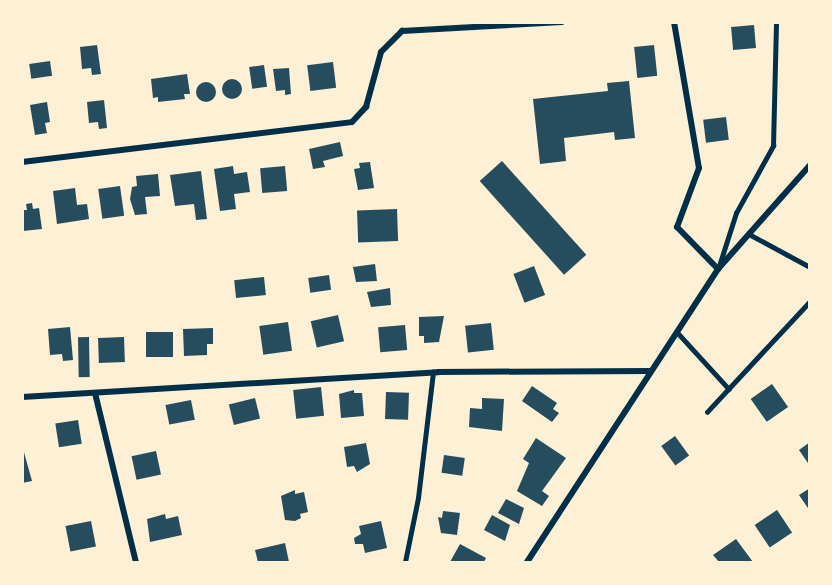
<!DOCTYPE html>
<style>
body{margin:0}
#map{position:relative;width:832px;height:585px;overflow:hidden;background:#fdf0d5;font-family:"Alegreya Sans",sans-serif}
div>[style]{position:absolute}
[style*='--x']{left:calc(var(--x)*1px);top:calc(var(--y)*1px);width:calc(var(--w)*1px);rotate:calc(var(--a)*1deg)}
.building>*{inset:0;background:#264d5e;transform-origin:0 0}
.round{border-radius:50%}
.service>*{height:4.5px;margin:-2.25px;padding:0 2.25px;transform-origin:2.25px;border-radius:2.25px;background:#003049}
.minor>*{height:6px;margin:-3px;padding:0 3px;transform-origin:3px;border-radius:3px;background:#003049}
span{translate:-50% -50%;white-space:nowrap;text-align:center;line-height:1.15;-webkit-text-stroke:6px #fdf0d5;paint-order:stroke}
.frame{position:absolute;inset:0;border:24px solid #fdf0d5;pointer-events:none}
</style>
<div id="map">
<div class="building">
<div style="left:754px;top:25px;width:23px;height:23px;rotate:85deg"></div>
<div style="clip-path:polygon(97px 45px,101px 74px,92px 75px,91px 68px,82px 69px,80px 47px)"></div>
<div style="left:654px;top:45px;width:31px;height:20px;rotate:84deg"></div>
<div style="left:50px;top:61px;width:15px;height:21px;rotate:82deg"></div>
<div style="left:333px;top:62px;width:26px;height:26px;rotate:83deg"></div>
<div style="left:264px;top:65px;width:22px;height:15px;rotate:82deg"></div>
<div style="clip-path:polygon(289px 68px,291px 94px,285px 95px,285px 90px,276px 91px,273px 69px)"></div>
<div style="clip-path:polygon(187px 74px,190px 94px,184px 94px,185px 99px,158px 102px,158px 97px,153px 98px,151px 79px)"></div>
<div class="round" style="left:222px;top:79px;width:20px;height:20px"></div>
<div style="clip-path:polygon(629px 81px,635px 138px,615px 140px,614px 132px,564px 138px,566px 161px,540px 164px,533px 99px,608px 91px,607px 83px)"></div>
<div class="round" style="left:196px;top:82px;width:20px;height:20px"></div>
<div style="clip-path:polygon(104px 100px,107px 128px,99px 129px,98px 122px,89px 123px,87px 102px)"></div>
<div style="clip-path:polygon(47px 102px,50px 122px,45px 123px,47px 133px,35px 135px,30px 105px)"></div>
<div style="left:726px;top:117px;width:23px;height:23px;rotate:83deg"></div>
<div style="clip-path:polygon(340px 142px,343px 156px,323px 161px,325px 167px,313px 169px,309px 149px)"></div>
<div style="left:502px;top:161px;width:126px;height:30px;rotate:48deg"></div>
<div style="clip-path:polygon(370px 162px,374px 188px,358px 190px,354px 169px,360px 168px,359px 163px)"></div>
<div style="clip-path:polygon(233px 166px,234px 174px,247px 172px,250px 192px,234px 194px,236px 209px,220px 211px,214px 169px)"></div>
<div style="left:285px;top:166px;width:25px;height:25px;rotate:85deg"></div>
<div style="clip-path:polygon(201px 171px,207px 219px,196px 220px,194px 204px,175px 206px,170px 175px)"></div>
<div style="clip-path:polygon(158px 174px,160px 196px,145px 197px,147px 214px,135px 215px,130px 199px,132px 187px,137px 186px,136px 176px)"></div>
<div style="left:120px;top:186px;width:30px;height:22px;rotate:82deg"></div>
<div style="clip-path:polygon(75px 188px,77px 205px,87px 204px,89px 219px,57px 224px,53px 191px)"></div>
<div style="clip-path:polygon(32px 203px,33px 209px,39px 208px,42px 229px,23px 231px,22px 210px,27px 210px,26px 204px)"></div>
<div style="left:397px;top:209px;width:32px;height:40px;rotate:88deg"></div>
<div style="clip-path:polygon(375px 264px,377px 281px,356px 282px,353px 267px)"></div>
<div style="left:534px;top:266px;width:31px;height:22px;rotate:69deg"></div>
<div style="left:329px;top:275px;width:15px;height:21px;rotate:82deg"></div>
<div style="left:264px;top:277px;width:18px;height:30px;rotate:84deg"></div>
<div style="clip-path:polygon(390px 288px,391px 305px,371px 307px,367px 292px)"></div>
<div style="left:338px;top:315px;width:27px;height:28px;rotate:77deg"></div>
<div style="clip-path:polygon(444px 316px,439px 342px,424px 343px,424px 336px,419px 336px,419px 317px)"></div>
<div style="left:288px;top:322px;width:29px;height:29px;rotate:82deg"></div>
<div style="left:491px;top:323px;width:27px;height:26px;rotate:84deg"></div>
<div style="left:405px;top:325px;width:25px;height:27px;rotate:85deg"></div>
<div style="clip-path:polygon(70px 327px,73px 360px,63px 361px,62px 354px,50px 355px,48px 329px)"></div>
<div style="clip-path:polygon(213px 328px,213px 344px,207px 344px,207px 355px,184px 356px,183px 329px)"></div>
<div style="left:173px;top:332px;width:25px;height:27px;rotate:90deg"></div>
<div style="left:89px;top:337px;width:40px;height:11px;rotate:89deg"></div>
<div style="left:124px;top:337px;width:25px;height:26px;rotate:88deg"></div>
<div style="left:772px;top:384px;width:28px;height:26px;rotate:55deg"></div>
<div style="clip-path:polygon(532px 386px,557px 403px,553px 409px,559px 413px,552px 422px,522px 401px)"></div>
<div style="left:321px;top:387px;width:29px;height:28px;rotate:84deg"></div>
<div style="clip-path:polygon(354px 390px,354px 393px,362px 393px,364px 416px,341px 418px,339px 394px)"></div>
<div style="left:386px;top:392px;width:23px;height:27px;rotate:2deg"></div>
<div style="left:255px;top:398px;width:21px;height:27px;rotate:76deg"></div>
<div style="clip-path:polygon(482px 398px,504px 399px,502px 431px,469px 427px,470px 408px,482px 409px)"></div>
<div style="left:191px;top:400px;width:20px;height:26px;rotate:79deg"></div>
<div style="left:78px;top:420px;width:24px;height:23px;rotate:81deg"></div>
<div style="left:675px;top:436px;width:24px;height:17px;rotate:54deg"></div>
<div style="clip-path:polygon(536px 438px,566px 458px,542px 491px,549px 496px,542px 506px,517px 491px,529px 463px,523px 459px)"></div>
<div style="clip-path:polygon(810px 442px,810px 466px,799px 450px)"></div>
<div style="clip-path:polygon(366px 443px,370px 464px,357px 472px,354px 466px,347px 467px,344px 447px)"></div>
<div style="clip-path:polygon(22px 445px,32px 481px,22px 483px)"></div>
<div style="left:156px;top:451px;width:24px;height:25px;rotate:78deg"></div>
<div style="left:444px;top:455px;width:21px;height:18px;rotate:8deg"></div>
<div style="clip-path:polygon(810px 488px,810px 511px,799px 495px)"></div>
<div style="clip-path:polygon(295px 490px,295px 494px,304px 492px,308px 512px,300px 514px,301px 518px,295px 521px,285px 520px,281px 496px)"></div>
<div style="clip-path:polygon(506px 499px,524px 508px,519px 524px,498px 513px)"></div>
<div style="left:777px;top:510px;width:27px;height:27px;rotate:56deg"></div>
<div style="clip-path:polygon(443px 511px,460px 513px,457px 535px,441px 533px,438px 517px,442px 518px)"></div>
<div style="clip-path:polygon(165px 514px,166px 519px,178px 516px,182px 535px,150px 542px,147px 519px)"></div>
<div style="clip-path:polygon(492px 515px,510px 525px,505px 541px,484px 530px)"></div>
<div style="left:91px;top:521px;width:26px;height:26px;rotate:79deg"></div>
<div style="clip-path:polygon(381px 521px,387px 548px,365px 553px,363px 544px,355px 544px,354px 538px,361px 534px,359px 526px)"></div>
<div style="clip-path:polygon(736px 539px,753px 562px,719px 562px,713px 555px)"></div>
<div style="clip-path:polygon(285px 543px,289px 562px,258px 562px,255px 550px)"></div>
<div style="clip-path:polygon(460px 544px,486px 558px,484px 562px,450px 562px)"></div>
</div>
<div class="service">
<div style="--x:749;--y:234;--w:69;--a:28.4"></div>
<div style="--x:719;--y:266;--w:56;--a:-72.2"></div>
<div style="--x:736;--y:213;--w:77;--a:-61.1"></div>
<div style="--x:773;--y:146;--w:124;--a:-88.6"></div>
<div style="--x:677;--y:332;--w:77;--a:47.6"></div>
<div style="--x:707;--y:412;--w:151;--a:-47.1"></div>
<div style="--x:405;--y:562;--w:65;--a:-78.5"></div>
<div style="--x:418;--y:498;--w:127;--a:-83.2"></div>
</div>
<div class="minor">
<div style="--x:674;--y:22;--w:148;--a:80.3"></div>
<div style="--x:699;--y:168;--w:63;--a:110.4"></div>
<div style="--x:677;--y:227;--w:59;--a:45.7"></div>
<div style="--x:22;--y:162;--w:332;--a:-6.9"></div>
<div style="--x:352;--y:122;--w:21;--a:-47"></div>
<div style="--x:366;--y:107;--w:57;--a:-74.7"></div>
<div style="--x:381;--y:52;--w:30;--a:-45"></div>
<div style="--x:402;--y:31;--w:160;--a:-3.2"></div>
<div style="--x:95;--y:393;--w:174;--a:76.4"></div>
<div style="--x:22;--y:397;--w:417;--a:-3.4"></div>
<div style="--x:438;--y:372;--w:213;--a:-0.3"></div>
<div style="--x:527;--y:562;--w:350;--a:-56.9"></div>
<div style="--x:718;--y:269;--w:139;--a:-48.5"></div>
</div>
<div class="frame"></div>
</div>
